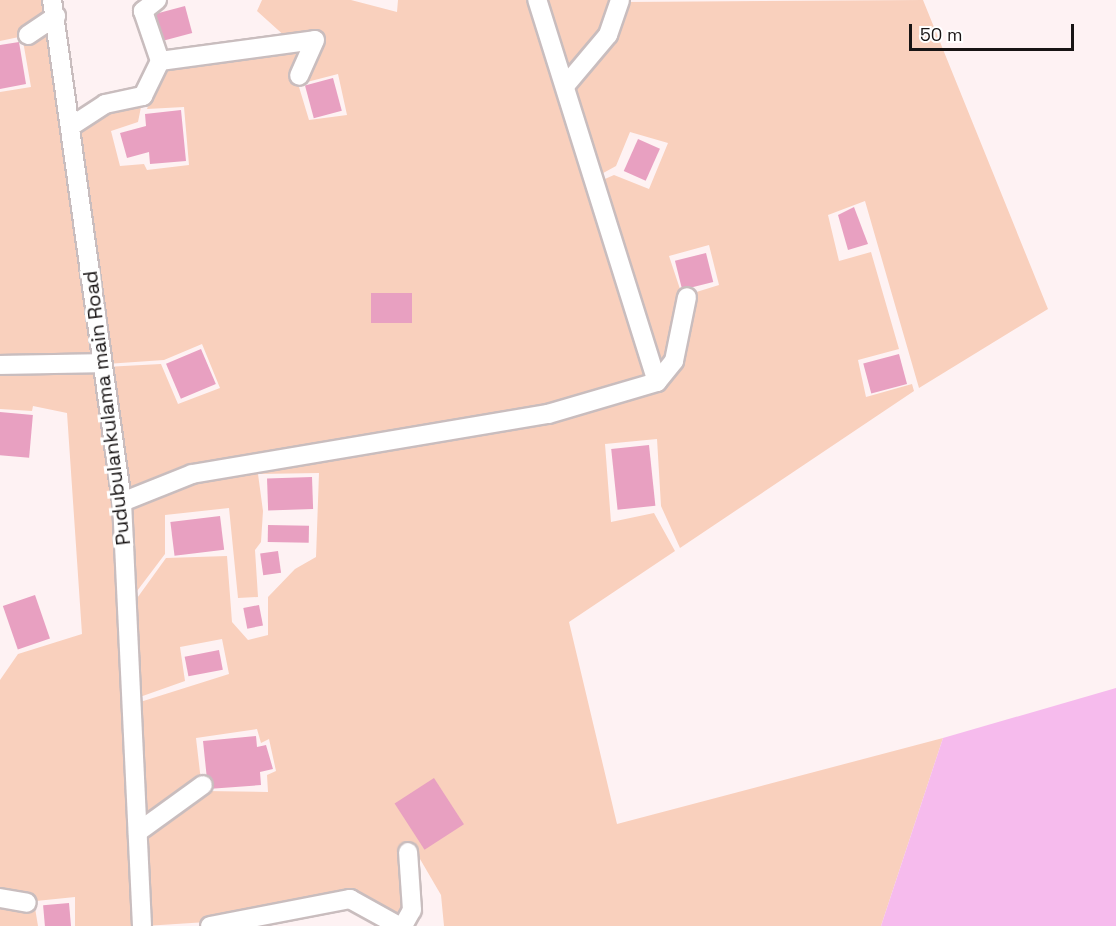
<!DOCTYPE html>
<style>
body{margin:0}
#map{position:relative;width:1116px;height:926px;overflow:hidden;background:#fef2f3;font-family:"Space Grotesk",sans-serif}
div>[style]{position:absolute}
[style*='--x']{left:calc(var(--x)*1px);top:calc(var(--y)*1px);width:calc(var(--w)*1px);rotate:calc(var(--a)*1deg)}
.green>*{inset:0;background:#f9d0bd}
.water>*{inset:0;background:#f6bbed}
.building>*{inset:0;background:#e8a0c1;transform-origin:0 0}
.roads{filter:drop-shadow(2px 0 #c9bdbe) drop-shadow(-2px 0 #c9bdbe) drop-shadow(0 2px #c9bdbe) drop-shadow(0 -2px #c9bdbe)}
.street>*{height:18px;margin:-9px;padding:0 9px;transform-origin:9px;border-radius:9px;background:#fff}
span{translate:-50% -50%;white-space:nowrap;text-align:center;line-height:1.15;-webkit-text-stroke:6px #fff;paint-order:stroke}
.street-label{font-size:20px;color:#181414}
.scale{position:absolute;left:909px;top:24px;width:165px;height:27px;box-sizing:border-box;border:3px solid #181414;border-top:0;padding-left:8px;font-size:18px;line-height:21px;white-space:nowrap;color:#181414;-webkit-text-stroke:4px #fff;paint-order:stroke}
</style>
<div id="map">
<div class="green">
<div style="clip-path:polygon(0 0,49px 0,52px 16px,19px 37px,0 41px)"></div>
<div style="clip-path:polygon(262px 0,351px 0,397px 12px,398px 0,531px 0,654px 380px,547px 410px,307px 448px,123px 499px,105px 367px,161px 364px,178px 404px,220px 388px,202px 344px,164px 360px,106px 364px,76px 129px,108px 109px,142px 102px,138px 122px,111px 131px,120px 166px,144px 164px,147px 170px,189px 165px,184px 107px,147px 109px,163px 65px,307px 47px,296px 77px,309px 120px,347px 115px,338px 74px,307px 82px,303px 77px,321px 37px,288px 39px,257px 11px)"></div>
<div style="clip-path:polygon(540px 0,617px 0,605px 30px,566px 80px)"></div>
<div style="clip-path:polygon(923px 0,1048px 309px,919px 388px,865px 201px,828px 215px,839px 261px,871px 252px,899px 349px,858px 360px,866px 397px,912px 384px,914px 391px,680px 548px,661px 506px,657px 439px,605px 444px,611px 522px,654px 513px,675px 551px,569px 622px,617px 824px,943px 738px,881px 926px,444px 926px,441px 895px,413px 847px,404px 848px,408px 906px,400px 921px,351px 894px,238px 920px,145px 926px,142px 833px,206px 791px,268px 792px,267px 775px,276px 771px,269px 739px,261px 743px,257px 729px,196px 738px,201px 781px,142px 825px,137px 703px,229px 674px,222px 639px,180px 647px,185px 681px,137px 698px,135px 601px,166px 558px,227px 556px,232px 622px,248px 640px,268px 635px,268px 597px,295px 569px,316px 557px,319px 473px,258px 474px,263px 511px,261px 542px,255px 550px,258px 597px,238px 598px,229px 508px,165px 515px,165px 554px,134px 595px,127px 504px,192px 477px,409px 445px,552px 417px,658px 387px,678px 364px,690px 294px,719px 285px,709px 245px,669px 256px,682px 295px,671px 360px,658px 375px,598px 182px,614px 175px,649px 189px,668px 143px,630px 132px,616px 166px,596px 177px,569px 88px,611px 36px,626px 2px)"></div>
<div style="clip-path:polygon(54px 22px,97px 361px,0 361px,0 92px,31px 87px,23px 41px)"></div>
<div style="clip-path:polygon(98px 366px,114px 465px,136px 926px,75px 926px,75px 897px,36px 901px,0 889px,0 680px,18px 654px,82px 634px,67px 413px,33px 406px,32px 411px,0 409px,0 367px)"></div>
<div style="clip-path:polygon(0 897px,35px 908px,38px 926px,0 926px)"></div>
</div>
<div class="water">
<div style="clip-path:polygon(1116px 688px,1116px 926px,881px 926px,943px 738px)"></div>
</div>
<div class="building">
<div style="left:185px;top:6px;width:28px;height:32px;rotate:75deg"></div>
<div style="clip-path:polygon(19px 42px,26px 84px,0 89px,0 45px)"></div>
<div style="left:333px;top:78px;width:34px;height:29px;rotate:75deg"></div>
<div style="clip-path:polygon(181px 110px,186px 161px,150px 164px,149px 152px,127px 158px,120px 133px,146px 126px,145px 114px)"></div>
<div style="left:638px;top:139px;width:24px;height:35px;rotate:24deg"></div>
<div style="clip-path:polygon(854px 207px,868px 244px,848px 250px,838px 215px)"></div>
<div style="left:706px;top:253px;width:30px;height:32px;rotate:76deg"></div>
<div style="left:371px;top:293px;width:41px;height:30px"></div>
<div style="left:201px;top:349px;width:38px;height:38px;rotate:67deg"></div>
<div style="left:899px;top:354px;width:31px;height:37px;rotate:75deg"></div>
<div style="left:0;top:412px;width:33px;height:43px;rotate:5deg"></div>
<div style="left:649px;top:445px;width:61px;height:38px;rotate:84deg"></div>
<div style="left:312px;top:477px;width:32px;height:45px;rotate:88deg"></div>
<div style="left:220px;top:516px;width:34px;height:50px;rotate:83deg"></div>
<div style="left:268px;top:525px;width:41px;height:17px;rotate:1deg"></div>
<div style="left:278px;top:551px;width:22px;height:18px;rotate:82deg"></div>
<div style="left:35px;top:595px;width:46px;height:34px;rotate:71deg"></div>
<div style="left:259px;top:605px;width:21px;height:16px;rotate:79deg"></div>
<div style="left:219px;top:650px;width:20px;height:35px;rotate:79deg"></div>
<div style="clip-path:polygon(256px 736px,257px 747px,266px 745px,273px 769px,260px 772px,261px 785px,208px 789px,203px 741px)"></div>
<div style="left:434px;top:778px;width:55px;height:47px;rotate:57deg"></div>
<div style="left:69px;top:903px;width:23px;height:26px;rotate:85deg"></div>
</div>
<div class="roads">
<div class="street">
<div style="--x:52;--y:0;--w:507;--a:82.06"></div>
<div style="--x:122;--y:502;--w:424;--a:87.3"></div>
<div style="--x:157;--y:0;--w:18;--a:142"></div>
<div style="--x:143;--y:11;--w:53;--a:71.2"></div>
<div style="--x:28;--y:35;--w:34;--a:-34"></div>
<div style="--x:565;--y:86;--w:67;--a:-49.9"></div>
<div style="--x:608;--y:35;--w:37;--a:-71"></div>
<div style="--x:73;--y:125;--w:38;--a:-33"></div>
<div style="--x:105;--y:104;--w:39;--a:-12"></div>
<div style="--x:143;--y:96;--w:39;--a:-64"></div>
<div style="--x:160;--y:61;--w:156;--a:-7.7"></div>
<div style="--x:315;--y:40;--w:39;--a:114"></div>
<div style="--x:0;--y:365;--w:101;--a:-1.1"></div>
<div style="--x:657;--y:382;--w:27;--a:-51"></div>
<div style="--x:674;--y:361;--w:65;--a:-78.5"></div>
<div style="--x:122;--y:502;--w:75;--a:-21.8"></div>
<div style="--x:192;--y:474;--w:361;--a:-9.6"></div>
<div style="--x:548;--y:414;--w:114;--a:-16.4"></div>
<div style="--x:657;--y:382;--w:400;--a:-107.4"></div>
<div style="--x:138;--y:832;--w:80;--a:-35.9"></div>
<div style="--x:0;--y:898;--w:27;--a:10"></div>
<div style="--x:210;--y:926;--w:143;--a:-10.9"></div>
<div style="--x:350;--y:899;--w:56;--a:28.9"></div>
<div style="--x:403;--y:926;--w:18;--a:-61"></div>
<div style="--x:412;--y:910;--w:58;--a:-93.9"></div>
</div>
</div>
<div class="street-label">
<span style="left:107px;top:408px;rotate:-97deg">Pudubulankulama main Road</span>
</div>
<div class="scale">50 m</div>
</div>
